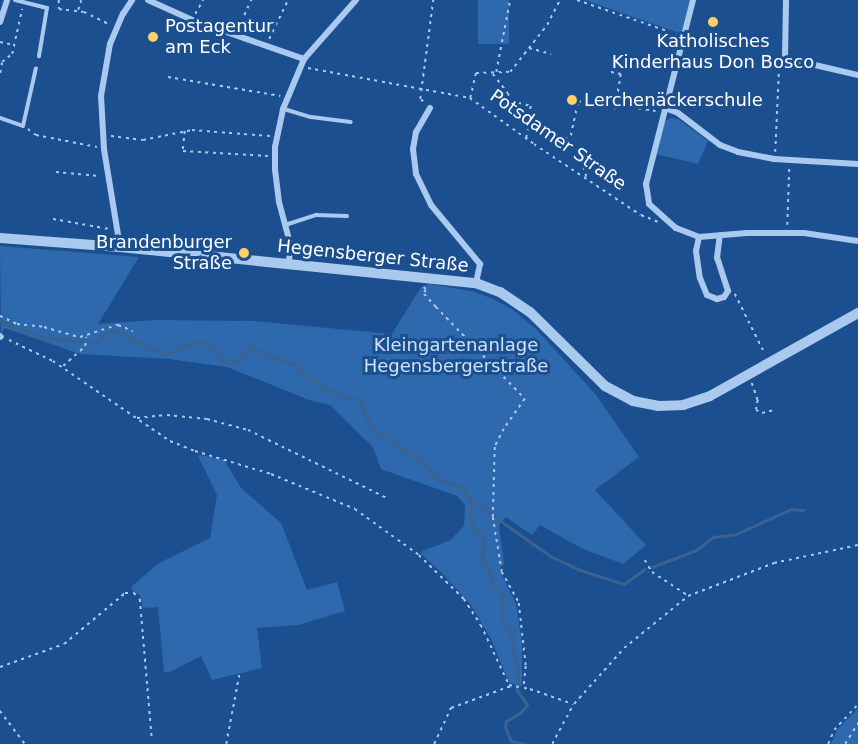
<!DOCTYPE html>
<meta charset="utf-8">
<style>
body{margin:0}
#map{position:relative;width:858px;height:744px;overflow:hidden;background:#1b4f8f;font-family:"DejaVu Sans",sans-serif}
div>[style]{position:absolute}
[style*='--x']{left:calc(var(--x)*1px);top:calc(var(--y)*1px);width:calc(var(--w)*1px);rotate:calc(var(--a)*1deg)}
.green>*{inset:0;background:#2e69ad;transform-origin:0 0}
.stream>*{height:3px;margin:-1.5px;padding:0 1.5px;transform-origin:1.5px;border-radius:1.5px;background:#3c6290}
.path>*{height:1.5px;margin-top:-0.75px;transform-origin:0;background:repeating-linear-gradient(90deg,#a9c9ee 0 3px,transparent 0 7.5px)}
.service>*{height:4px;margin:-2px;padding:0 2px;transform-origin:2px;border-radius:2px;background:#a9c9ee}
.minor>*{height:6px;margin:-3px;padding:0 3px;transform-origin:3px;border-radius:3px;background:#a9c9ee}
.tertiary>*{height:10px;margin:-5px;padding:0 5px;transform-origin:5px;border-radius:5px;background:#a9c9ee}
.dots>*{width:16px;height:16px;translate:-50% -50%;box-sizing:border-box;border:3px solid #1b4f8f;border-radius:50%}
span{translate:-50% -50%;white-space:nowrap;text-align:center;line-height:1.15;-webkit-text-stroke:6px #1b4f8f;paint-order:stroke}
.poi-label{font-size:18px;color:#fff}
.left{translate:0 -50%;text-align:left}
.right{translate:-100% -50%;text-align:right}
.street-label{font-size:18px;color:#fff}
.park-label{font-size:18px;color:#cfe3fa}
</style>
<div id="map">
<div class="green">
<div style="left:478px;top:0;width:31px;height:44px"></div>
<div style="clip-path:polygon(585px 0,690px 0,682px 31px,679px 33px)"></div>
<div style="clip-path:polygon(671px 118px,678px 119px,708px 141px,698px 164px,656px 154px,665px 121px)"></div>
<div style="clip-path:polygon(0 246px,139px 257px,98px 324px,155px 320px,253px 321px,392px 334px,421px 287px,429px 284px,471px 291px,491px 298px,513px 310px,537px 330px,596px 395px,639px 457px,595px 490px,646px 545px,623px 564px,581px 548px,540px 525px,532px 535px,506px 517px,499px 525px,504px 564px,499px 569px,516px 604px,522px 643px,522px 686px,509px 683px,491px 639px,471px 605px,441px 572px,421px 554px,422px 551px,449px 541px,464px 526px,465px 505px,457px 496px,381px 469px,373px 447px,330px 405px,309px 400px,227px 367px,169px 359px,80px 354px,5px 328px,1px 334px)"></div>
<div style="clip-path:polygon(201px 455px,224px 460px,241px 488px,281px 523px,307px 590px,337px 582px,345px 611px,298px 625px,257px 628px,262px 668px,212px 680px,201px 656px,170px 672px,164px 672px,158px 607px,143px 608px,140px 595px,132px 591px,132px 586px,159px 563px,210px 538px,217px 495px,198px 456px)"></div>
<div style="clip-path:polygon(858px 708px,858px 744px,831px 744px,837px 730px)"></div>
</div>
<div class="stream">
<div style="--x:0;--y:321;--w:45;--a:20.9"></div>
<div style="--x:42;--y:337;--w:47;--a:7.3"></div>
<div style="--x:89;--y:343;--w:6;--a:0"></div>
<div style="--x:95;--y:343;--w:15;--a:-42"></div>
<div style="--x:106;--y:333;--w:9;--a:-13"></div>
<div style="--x:115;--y:331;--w:40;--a:26.6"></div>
<div style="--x:151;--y:349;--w:17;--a:13"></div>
<div style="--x:168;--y:353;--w:35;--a:-20"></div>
<div style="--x:201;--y:341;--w:9;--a:32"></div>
<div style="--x:209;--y:346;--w:20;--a:49"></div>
<div style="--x:222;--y:361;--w:6;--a:18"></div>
<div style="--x:228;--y:363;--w:9;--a:-13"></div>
<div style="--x:237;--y:361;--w:18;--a:-47"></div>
<div style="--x:249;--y:348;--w:5;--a:11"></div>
<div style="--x:254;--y:349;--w:43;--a:20.6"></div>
<div style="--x:294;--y:364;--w:33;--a:41"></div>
<div style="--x:319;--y:386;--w:28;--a:23"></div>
<div style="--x:345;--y:397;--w:15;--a:11"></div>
<div style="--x:360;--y:400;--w:22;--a:69"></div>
<div style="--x:368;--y:421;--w:14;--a:51"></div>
<div style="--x:377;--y:432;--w:57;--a:34.2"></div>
<div style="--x:424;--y:464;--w:18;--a:52"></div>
<div style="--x:435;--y:478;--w:28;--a:19"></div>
<div style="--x:461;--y:487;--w:16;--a:52"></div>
<div style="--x:471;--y:500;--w:24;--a:90"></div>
<div style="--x:471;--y:524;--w:20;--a:49"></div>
<div style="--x:484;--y:539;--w:19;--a:96"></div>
<div style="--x:482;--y:558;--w:18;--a:63"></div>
<div style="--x:490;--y:574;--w:9;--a:84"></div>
<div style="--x:491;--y:583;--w:17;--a:45"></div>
<div style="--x:503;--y:595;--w:23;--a:92"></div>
<div style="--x:502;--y:618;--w:19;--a:58"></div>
<div style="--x:512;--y:634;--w:13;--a:90"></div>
<div style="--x:512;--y:647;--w:22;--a:74"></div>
<div style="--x:518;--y:668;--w:22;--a:93"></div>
<div style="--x:517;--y:690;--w:18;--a:56"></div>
<div style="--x:527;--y:705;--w:11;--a:131"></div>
<div style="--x:520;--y:713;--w:16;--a:150"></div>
<div style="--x:506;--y:721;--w:6;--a:99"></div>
<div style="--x:505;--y:727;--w:15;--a:67"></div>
<div style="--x:511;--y:741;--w:14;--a:12"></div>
<div style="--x:471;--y:500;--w:97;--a:35.3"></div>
<div style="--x:550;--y:556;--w:33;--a:25"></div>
<div style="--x:580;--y:570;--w:46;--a:17.7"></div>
<div style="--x:624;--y:584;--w:26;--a:-36"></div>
<div style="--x:652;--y:567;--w:47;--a:-21.1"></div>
<div style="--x:696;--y:550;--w:21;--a:-37"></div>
<div style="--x:713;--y:537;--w:23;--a:-7"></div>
<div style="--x:736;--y:534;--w:60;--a:-24.4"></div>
<div style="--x:791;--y:509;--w:12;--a:5"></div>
</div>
<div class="path">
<div style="--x:59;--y:0;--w:9;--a:90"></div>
<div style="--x:59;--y:9;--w:25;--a:7"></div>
<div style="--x:84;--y:12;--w:28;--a:26"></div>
<div style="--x:577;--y:0;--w:105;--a:19"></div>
<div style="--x:78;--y:10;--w:10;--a:-73"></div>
<div style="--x:195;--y:14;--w:16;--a:-60"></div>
<div style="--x:238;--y:29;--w:32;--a:-66"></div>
<div style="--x:269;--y:39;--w:41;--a:-64.1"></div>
<div style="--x:0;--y:42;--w:14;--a:12"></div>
<div style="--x:529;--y:48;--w:23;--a:15"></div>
<div style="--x:308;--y:68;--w:165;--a:10.5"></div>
<div style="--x:470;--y:98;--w:79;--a:35.7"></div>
<div style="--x:534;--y:144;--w:128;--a:33.6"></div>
<div style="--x:641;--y:215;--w:18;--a:22"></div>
<div style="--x:496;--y:72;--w:73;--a:-79"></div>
<div style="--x:611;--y:72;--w:10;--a:11"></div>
<div style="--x:621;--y:74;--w:31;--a:99"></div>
<div style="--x:616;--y:105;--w:40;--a:8.5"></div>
<div style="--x:0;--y:73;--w:11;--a:-80"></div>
<div style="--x:2;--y:62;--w:13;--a:-39"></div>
<div style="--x:12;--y:54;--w:46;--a:-77.5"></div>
<div style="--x:493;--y:74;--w:24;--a:52"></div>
<div style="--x:508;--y:93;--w:9;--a:69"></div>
<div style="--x:511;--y:101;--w:21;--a:14"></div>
<div style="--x:531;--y:106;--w:19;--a:99"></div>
<div style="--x:168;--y:77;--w:114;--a:9.6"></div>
<div style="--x:470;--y:98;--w:26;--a:-77"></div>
<div style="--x:476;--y:73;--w:34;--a:-2"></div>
<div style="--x:510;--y:72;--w:60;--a:-51.8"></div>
<div style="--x:547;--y:25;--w:28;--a:-63"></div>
<div style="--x:423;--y:102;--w:4;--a:-135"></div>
<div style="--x:420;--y:99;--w:100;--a:-82.5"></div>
<div style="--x:28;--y:129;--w:10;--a:37"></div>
<div style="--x:36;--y:135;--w:62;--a:11.1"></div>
<div style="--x:185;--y:131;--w:20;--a:96"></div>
<div style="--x:183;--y:151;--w:85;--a:3.4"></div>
<div style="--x:111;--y:136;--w:32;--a:7"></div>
<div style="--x:143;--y:140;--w:50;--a:-11.5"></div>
<div style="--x:192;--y:130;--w:78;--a:4.4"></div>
<div style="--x:526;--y:138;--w:13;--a:-81"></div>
<div style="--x:528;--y:125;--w:16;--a:11"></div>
<div style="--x:544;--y:128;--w:6;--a:99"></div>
<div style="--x:543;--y:134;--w:26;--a:11"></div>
<div style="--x:775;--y:152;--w:88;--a:-87.4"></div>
<div style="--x:56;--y:172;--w:43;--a:5.3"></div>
<div style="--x:586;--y:177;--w:25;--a:-106"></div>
<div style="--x:579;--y:153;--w:14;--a:-135"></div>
<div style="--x:569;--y:143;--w:43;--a:-77.9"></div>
<div style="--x:578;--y:101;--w:38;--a:12"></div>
<div style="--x:615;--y:109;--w:4;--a:-76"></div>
<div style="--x:53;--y:219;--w:57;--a:10.1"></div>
<div style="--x:787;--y:225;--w:58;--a:-88"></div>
<div style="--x:424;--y:287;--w:4;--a:56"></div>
<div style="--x:426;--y:290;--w:4;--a:117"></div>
<div style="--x:424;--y:294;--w:18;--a:47"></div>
<div style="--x:436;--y:307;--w:128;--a:45.9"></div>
<div style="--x:525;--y:399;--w:37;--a:125"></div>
<div style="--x:504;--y:429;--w:20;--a:117"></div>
<div style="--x:495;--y:447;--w:70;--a:91.6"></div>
<div style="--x:493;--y:517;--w:56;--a:80.7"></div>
<div style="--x:502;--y:572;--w:35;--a:61"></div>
<div style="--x:519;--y:603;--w:63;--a:83.7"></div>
<div style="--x:526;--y:666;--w:20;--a:96"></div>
<div style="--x:735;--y:294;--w:67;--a:63.4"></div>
<div style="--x:0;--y:316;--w:19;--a:25"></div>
<div style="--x:17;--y:324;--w:27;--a:6"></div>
<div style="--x:44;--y:327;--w:37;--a:16"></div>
<div style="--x:80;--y:337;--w:40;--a:-18"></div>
<div style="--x:118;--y:325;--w:16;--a:22"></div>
<div style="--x:9;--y:340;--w:49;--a:25.5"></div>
<div style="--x:53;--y:361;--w:142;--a:34.4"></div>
<div style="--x:170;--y:441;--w:27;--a:22"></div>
<div style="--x:195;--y:451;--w:79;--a:16.8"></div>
<div style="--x:271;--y:474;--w:91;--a:22.6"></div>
<div style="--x:355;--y:509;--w:79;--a:35.7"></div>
<div style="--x:419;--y:555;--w:63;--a:44.4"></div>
<div style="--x:464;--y:599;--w:31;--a:57"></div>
<div style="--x:481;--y:625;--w:66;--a:65"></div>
<div style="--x:509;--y:685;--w:21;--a:11"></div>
<div style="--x:530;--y:689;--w:46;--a:19.2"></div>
<div style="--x:63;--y:366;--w:30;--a:-42"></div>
<div style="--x:85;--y:346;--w:9;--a:-84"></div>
<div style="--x:752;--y:383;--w:18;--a:71"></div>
<div style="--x:758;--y:400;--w:10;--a:101"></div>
<div style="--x:756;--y:410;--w:7;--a:27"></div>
<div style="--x:762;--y:413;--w:12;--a:-14"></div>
<div style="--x:137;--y:418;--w:30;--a:-6"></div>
<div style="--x:167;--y:415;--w:40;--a:5.7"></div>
<div style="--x:207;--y:419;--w:42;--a:15"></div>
<div style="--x:248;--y:430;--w:155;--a:26.1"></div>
<div style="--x:645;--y:560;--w:14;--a:60"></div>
<div style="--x:652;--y:572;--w:42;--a:33.3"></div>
<div style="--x:0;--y:667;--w:68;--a:-19.8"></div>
<div style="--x:64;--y:644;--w:80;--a:-39.9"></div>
<div style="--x:125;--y:593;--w:9;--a:0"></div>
<div style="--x:134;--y:593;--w:8;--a:45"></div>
<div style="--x:140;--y:599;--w:142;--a:85.1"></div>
<div style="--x:574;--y:704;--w:75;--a:-48.2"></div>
<div style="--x:624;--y:648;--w:82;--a:-39.1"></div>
<div style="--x:688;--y:596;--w:92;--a:-21"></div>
<div style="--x:774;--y:563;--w:86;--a:-12.1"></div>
<div style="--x:0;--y:711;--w:41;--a:52.9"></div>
<div style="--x:226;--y:744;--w:70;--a:-79.3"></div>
<div style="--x:434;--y:744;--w:40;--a:-65"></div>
<div style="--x:451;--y:708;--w:64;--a:-20.1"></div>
<div style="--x:552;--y:744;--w:44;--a:-61.7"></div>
<div style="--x:828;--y:744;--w:15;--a:-67"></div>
<div style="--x:834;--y:730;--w:35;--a:-47"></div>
<div style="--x:845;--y:744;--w:25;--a:-58"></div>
</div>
<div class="service">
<div style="--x:15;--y:0;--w:33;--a:14"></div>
<div style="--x:47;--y:8;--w:49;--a:99.5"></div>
<div style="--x:284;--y:109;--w:28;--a:17"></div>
<div style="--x:311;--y:117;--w:40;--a:7.1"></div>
<div style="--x:0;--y:118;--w:24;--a:19"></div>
<div style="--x:23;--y:126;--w:59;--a:-77.4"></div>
<div style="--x:285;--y:225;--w:33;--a:-18"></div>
<div style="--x:316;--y:215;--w:31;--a:2"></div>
</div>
<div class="minor">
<div style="--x:148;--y:0;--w:48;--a:24.4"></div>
<div style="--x:192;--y:20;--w:119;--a:19.2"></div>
<div style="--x:693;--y:0;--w:190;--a:104.3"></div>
<div style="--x:646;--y:184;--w:20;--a:81"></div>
<div style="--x:649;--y:204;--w:36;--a:42"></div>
<div style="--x:676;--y:228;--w:25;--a:21"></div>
<div style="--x:699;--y:237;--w:48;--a:-4.8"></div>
<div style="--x:747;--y:233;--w:57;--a:0"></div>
<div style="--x:804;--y:233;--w:55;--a:8.4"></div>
<div style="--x:786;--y:0;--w:58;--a:91"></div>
<div style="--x:785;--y:58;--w:75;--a:13.1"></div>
<div style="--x:0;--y:22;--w:23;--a:-72"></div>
<div style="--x:430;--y:108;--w:28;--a:120"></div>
<div style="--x:416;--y:132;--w:17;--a:100"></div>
<div style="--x:413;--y:149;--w:25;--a:83"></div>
<div style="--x:416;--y:174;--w:34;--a:64"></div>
<div style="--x:431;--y:205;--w:77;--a:50.3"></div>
<div style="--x:480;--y:264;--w:19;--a:102"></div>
<div style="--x:665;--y:108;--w:14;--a:21"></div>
<div style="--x:678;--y:113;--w:53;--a:37.3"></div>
<div style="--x:720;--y:145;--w:19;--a:21"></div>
<div style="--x:738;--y:152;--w:37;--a:11"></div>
<div style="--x:774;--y:159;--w:84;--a:3.4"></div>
<div style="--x:699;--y:237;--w:14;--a:102"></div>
<div style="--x:696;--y:251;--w:27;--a:82"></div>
<div style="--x:700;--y:278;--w:18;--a:68"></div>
<div style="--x:707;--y:295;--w:11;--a:22"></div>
<div style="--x:717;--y:299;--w:7;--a:-16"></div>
<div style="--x:724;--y:297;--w:7;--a:-56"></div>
<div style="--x:728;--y:291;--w:35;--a:-108"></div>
<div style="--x:717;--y:258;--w:23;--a:-83"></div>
<div style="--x:120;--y:247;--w:99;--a:-99.3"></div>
<div style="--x:104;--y:149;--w:53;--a:-93.2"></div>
<div style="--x:101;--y:96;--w:53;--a:-80.2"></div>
<div style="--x:110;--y:44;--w:33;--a:-67"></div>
<div style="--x:123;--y:14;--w:17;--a:-57"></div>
<div style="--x:289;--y:263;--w:20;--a:-87"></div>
<div style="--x:290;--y:243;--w:42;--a:-105"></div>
<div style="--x:279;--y:202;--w:32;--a:-97"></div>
<div style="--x:275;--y:170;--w:23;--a:-90"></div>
<div style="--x:275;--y:147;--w:39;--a:-78"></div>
<div style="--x:283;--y:109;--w:54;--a:-67.2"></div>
<div style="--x:304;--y:59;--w:79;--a:-48.6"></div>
<div style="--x:0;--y:336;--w:1;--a:45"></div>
</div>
<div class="tertiary">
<div style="--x:0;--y:238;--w:120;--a:4.3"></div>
<div style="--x:120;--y:247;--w:358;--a:5.8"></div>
<div style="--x:476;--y:283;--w:26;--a:21"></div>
<div style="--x:500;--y:292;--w:36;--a:34"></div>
<div style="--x:530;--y:312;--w:105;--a:44.6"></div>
<div style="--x:605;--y:386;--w:32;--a:28"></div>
<div style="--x:633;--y:401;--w:25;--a:11"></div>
<div style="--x:658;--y:406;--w:25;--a:-2"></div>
<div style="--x:683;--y:405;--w:28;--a:-18"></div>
<div style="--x:710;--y:396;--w:170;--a:-29.3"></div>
</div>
<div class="dots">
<div style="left:713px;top:22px;background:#ffd166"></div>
<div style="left:153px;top:37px;background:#ffd166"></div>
<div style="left:572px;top:100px;background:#ffd166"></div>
<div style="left:244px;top:253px;background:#ffd166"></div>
</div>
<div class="poi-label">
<span class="left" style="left:165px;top:37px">Postagentur<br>am Eck</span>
<span style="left:713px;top:52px">Katholisches<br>Kinderhaus Don Bosco</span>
<span class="left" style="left:584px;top:100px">Lerchenäckerschule</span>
<span class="right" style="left:232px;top:253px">Brandenburger<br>Straße</span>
</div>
<div class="street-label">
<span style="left:558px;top:140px;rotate:35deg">Potsdamer Straße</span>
<span style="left:373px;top:256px;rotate:6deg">Hegensberger Straße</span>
</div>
<div class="park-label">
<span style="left:456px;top:356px">Kleingartenanlage<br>Hegensbergerstraße</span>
</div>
</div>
